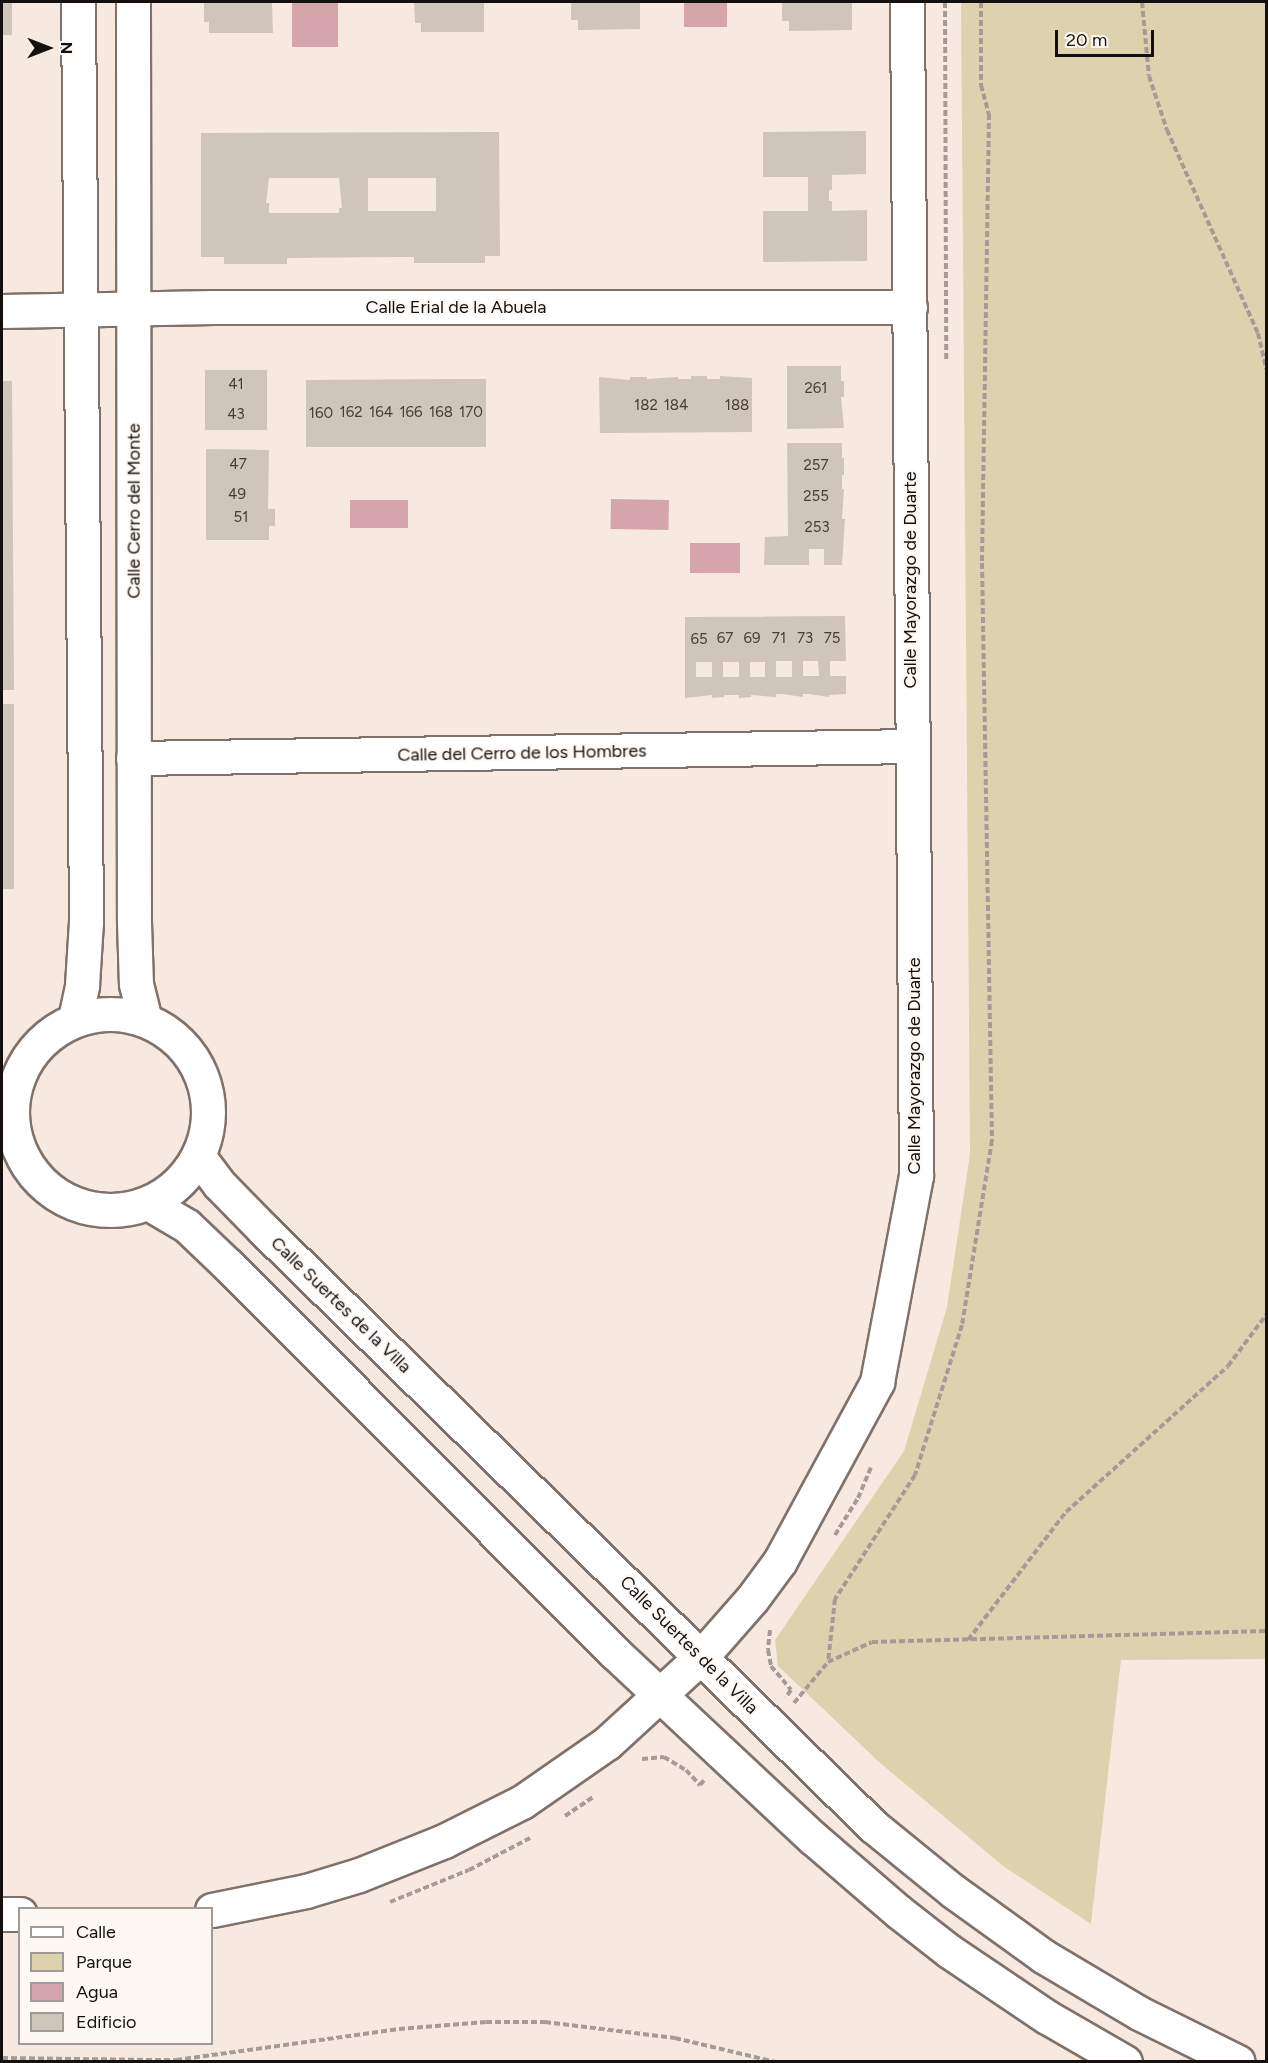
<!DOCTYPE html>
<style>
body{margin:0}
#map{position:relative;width:1268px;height:2063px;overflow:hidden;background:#f8e9e0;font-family:Figtree,sans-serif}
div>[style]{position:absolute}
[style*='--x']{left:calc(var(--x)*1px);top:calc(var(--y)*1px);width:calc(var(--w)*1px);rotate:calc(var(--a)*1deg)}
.green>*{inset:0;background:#ded2ae}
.water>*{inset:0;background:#d5a5ab;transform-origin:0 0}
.building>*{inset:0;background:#cfc5b9;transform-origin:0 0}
.path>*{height:4px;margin-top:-2px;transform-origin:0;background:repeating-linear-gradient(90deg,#a69b94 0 6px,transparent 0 9px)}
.roads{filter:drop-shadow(2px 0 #7f726a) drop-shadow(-2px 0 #7f726a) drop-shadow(0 2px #7f726a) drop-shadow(0 -2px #7f726a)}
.minor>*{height:33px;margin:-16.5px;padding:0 16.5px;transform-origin:16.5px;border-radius:16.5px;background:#fff}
.major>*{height:33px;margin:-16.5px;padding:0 16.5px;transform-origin:16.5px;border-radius:16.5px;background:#fff}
.major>.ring{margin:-16.5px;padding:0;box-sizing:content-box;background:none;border:33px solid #fff;border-radius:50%}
span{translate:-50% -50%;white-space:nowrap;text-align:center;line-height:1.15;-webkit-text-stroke:4.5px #fef8f4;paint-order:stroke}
.number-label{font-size:15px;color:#443d38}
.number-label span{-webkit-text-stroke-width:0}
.street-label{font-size:18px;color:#15100d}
.frame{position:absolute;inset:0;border:3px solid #15100d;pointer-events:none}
.legend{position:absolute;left:18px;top:1907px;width:195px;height:138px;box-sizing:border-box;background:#fef8f4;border:2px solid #a19b98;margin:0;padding:8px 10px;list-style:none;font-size:18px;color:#15100d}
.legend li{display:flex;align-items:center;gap:12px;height:30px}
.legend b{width:30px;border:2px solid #a19b98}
.north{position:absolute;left:18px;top:18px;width:60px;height:60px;-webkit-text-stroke:4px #fef8f4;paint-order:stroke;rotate:90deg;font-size:16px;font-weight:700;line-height:24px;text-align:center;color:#15100d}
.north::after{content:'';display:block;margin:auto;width:21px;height:27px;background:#15100d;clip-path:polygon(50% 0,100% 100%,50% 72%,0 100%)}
.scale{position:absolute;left:1055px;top:30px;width:99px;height:27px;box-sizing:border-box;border:3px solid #15100d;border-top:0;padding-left:8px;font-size:18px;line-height:21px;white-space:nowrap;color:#15100d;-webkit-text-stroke:4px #fef8f4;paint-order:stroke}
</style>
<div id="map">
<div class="green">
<div style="clip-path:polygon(961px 2px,1266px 2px,1266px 1659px,1121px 1660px,1091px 1924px,1003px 1866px,879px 1762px,778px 1666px,775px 1640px,904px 1451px,947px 1307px,970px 1154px)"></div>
</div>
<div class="water">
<div style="left:292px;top:2px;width:46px;height:45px"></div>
<div style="left:684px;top:2px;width:43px;height:25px"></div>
<div style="left:611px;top:499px;width:58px;height:30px;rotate:1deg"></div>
<div style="left:350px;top:500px;width:58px;height:28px"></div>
<div style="left:690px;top:543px;width:50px;height:30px"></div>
</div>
<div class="building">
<div style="left:2px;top:2px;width:10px;height:33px"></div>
<div style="clip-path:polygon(204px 2px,272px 2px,273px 33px,209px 33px,209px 22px,204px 22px)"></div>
<div style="clip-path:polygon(414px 2px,484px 2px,484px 32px,421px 32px,421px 23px,415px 23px)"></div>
<div style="clip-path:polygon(571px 2px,640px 2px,640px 29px,578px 30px,578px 20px,571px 20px)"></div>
<div style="clip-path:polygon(782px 2px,852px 2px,852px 30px,789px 31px,789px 21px,782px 21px)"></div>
<div style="clip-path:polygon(866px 131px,866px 174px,832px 175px,832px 190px,829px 190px,829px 201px,832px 201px,832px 211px,867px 210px,867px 261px,763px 262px,763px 211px,808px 211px,808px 177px,763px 177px,763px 132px)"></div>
<div style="clip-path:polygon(evenodd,499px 132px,500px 256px,485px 256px,485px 263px,414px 263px,414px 257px,398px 257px,287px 258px,287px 264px,224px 264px,224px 257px,201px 257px,201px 133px,499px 132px,269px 178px,339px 178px,342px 208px,339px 208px,339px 213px,269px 213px,269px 203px,266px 203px,269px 178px,499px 132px,368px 178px,436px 178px,436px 211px,368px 211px,368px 178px)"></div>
<div style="clip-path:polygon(787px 366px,841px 366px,841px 381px,844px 381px,844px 397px,841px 397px,844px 428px,787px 429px)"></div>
<div style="left:205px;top:370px;width:62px;height:60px"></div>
<div style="clip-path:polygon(691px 376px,707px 376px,707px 379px,720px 379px,720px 376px,752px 378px,752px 432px,600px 433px,599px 377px,630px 380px,630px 377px,647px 377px,647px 379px,678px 377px,678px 379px,691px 379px)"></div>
<div style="clip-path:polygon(455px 379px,486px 379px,486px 447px,306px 447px,306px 380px)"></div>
<div style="clip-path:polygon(2px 381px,12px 381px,14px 690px,2px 690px)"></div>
<div style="clip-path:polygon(787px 443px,842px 443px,842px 458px,844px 458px,844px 475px,842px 475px,842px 489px,844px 489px,842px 519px,845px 519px,842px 565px,824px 565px,824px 549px,809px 549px,809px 565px,764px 565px,765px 537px,788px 536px)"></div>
<div style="clip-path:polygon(206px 449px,269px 450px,268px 509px,275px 509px,275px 526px,269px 526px,269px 540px,206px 540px)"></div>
<div style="clip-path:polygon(evenodd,845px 616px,846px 661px,830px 661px,830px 676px,846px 676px,846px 694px,829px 695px,829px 697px,809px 694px,803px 694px,803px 697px,782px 694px,776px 694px,776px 697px,751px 695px,751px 697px,739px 698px,739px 695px,724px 695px,724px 697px,712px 698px,712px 695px,685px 698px,685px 617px,845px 616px,776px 661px,792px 661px,792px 677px,776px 677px,776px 661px,845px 616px,803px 661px,818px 661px,819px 676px,803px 676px,803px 661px,845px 616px,696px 662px,712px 662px,712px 677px,696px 677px,696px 662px,845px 616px,723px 662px,739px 662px,739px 677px,723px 677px,723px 662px,845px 616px,750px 662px,765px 662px,765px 677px,750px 677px,750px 662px)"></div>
<div style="left:2px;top:704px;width:12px;height:185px"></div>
</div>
<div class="path">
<div style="--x:945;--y:2;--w:357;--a:89.8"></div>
<div style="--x:981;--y:2;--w:83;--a:90"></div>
<div style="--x:981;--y:85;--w:30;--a:75"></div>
<div style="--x:989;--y:114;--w:449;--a:90.9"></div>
<div style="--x:982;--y:563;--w:577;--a:89.01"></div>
<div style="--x:992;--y:1140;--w:187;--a:99.2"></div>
<div style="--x:962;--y:1325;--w:157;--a:107.4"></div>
<div style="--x:915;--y:1475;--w:148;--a:122.8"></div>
<div style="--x:835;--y:1599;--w:63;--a:96.3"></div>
<div style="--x:828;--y:1662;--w:48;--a:-24.4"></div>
<div style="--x:872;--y:1642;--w:394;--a:-1.6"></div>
<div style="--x:1142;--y:2;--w:74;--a:84.6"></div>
<div style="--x:1149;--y:76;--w:57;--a:71.6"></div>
<div style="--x:1167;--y:130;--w:222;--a:65.9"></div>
<div style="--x:1258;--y:333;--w:37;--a:77"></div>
<div style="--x:835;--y:1535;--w:44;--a:-58.1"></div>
<div style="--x:858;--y:1498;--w:33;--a:-67"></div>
<div style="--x:770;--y:1630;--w:20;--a:96"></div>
<div style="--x:768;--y:1650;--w:16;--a:79"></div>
<div style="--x:771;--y:1666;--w:31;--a:50"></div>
<div style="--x:791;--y:1690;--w:9;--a:126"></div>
<div style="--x:968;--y:1640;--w:161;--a:-52.6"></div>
<div style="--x:1066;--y:1512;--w:218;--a:-42"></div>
<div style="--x:1228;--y:1366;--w:64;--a:-53.3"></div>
<div style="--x:794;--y:1703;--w:53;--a:-50.3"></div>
<div style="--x:642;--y:1759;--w:22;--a:-5"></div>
<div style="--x:664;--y:1757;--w:26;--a:31"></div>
<div style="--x:686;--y:1770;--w:21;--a:47"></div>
<div style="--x:700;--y:1785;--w:8;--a:-50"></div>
<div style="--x:565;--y:1816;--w:34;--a:-34"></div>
<div style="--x:390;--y:1902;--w:85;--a:-22.1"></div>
<div style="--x:469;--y:1870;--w:69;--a:-27.7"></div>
<div style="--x:2;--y:2058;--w:174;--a:0.7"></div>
<div style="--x:176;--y:2060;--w:225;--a:-7.9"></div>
<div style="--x:399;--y:2029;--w:87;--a:-4.6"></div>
<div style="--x:486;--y:2022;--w:59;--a:0"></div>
<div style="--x:545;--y:2022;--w:131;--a:7"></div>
<div style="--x:675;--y:2038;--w:104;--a:13.4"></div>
</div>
<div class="roads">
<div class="minor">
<div style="--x:2;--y:311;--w:211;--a:-1.1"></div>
<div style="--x:213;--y:307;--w:697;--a:0"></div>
<div style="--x:133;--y:758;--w:778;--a:-0.88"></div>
<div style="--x:212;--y:1910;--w:96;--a:-11.4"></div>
<div style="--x:306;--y:1891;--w:55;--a:-16.8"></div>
<div style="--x:359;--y:1875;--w:92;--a:-21.8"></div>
<div style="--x:444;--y:1841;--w:87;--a:-26.6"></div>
<div style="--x:522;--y:1802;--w:103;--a:-34.8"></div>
<div style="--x:607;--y:1743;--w:127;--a:-42.5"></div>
<div style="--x:701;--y:1657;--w:77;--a:-48.7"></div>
<div style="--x:752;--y:1599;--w:47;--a:-53.6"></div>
<div style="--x:780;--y:1561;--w:204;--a:-61.5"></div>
<div style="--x:877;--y:1382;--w:210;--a:-79.3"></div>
<div style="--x:916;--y:1176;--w:1174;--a:-90.44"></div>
<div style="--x:2;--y:1914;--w:18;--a:0"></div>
</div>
<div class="major">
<div style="--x:133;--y:2;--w:920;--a:89.94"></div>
<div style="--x:134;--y:922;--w:62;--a:88.2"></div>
<div style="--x:136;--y:984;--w:36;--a:76"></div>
<div class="ring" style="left:12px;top:1014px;width:163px;height:163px"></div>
<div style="--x:75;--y:1019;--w:35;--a:-78"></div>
<div style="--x:82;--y:985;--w:63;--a:-86.4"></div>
<div style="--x:86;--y:922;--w:920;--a:-90.5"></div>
<div style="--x:198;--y:1156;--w:35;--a:53"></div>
<div style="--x:219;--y:1184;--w:64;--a:45.6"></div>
<div style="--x:264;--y:1230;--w:852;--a:44.38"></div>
<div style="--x:873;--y:1826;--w:103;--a:39.1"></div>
<div style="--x:953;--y:1891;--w:111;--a:35.8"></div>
<div style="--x:1043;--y:1956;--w:112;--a:30.7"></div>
<div style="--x:1139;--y:2013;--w:110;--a:26.3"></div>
<div style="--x:148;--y:1203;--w:45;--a:30.5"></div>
<div style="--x:187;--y:1226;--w:57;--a:43.6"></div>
<div style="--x:228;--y:1265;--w:547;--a:45.07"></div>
<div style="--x:614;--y:1652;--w:272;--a:43.1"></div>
<div style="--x:813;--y:1838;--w:113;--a:40.7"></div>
<div style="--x:899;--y:1912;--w:63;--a:38"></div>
<div style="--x:949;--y:1951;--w:118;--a:34"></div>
<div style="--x:1047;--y:2017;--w:90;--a:30"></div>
</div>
</div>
<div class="number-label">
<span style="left:236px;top:385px">41</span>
<span style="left:816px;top:389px">261</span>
<span style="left:646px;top:406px">182</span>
<span style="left:676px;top:406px">184</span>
<span style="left:737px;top:406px">188</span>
<span style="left:351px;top:413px">162</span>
<span style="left:381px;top:413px">164</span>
<span style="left:411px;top:413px">166</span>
<span style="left:441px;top:413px">168</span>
<span style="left:471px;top:413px">170</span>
<span style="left:321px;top:414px">160</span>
<span style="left:236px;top:415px">43</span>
<span style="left:238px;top:465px">47</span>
<span style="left:816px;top:466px">257</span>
<span style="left:237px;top:495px">49</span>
<span style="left:816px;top:497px">255</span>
<span style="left:241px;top:518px">51</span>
<span style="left:817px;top:528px">253</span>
<span style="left:725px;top:639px">67</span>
<span style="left:752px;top:639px">69</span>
<span style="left:779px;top:639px">71</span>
<span style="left:805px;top:639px">73</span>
<span style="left:832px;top:639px">75</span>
<span style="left:699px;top:640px">65</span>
</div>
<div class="street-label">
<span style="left:456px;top:307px">Calle Erial de la Abuela</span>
<span style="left:134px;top:511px;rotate:-90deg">Calle Cerro del Monte</span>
<span style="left:910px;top:580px;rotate:-90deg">Calle Mayorazgo de Duarte</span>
<span style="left:522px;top:753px;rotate:-1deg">Calle del Cerro de los Hombres</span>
<span style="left:914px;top:1066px;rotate:-90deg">Calle Mayorazgo de Duarte</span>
<span style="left:341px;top:1305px;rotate:44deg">Calle Suertes de la Villa</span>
<span style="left:689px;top:1645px;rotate:45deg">Calle Suertes de la Villa</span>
</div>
<div class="frame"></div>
<ul class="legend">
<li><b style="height:8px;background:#fff"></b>Calle</li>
<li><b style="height:16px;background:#ded2ae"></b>Parque</li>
<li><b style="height:16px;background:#d5a5ab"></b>Agua</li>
<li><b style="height:16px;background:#cfc5b9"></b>Edificio</li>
</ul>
<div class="north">N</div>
<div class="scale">20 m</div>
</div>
